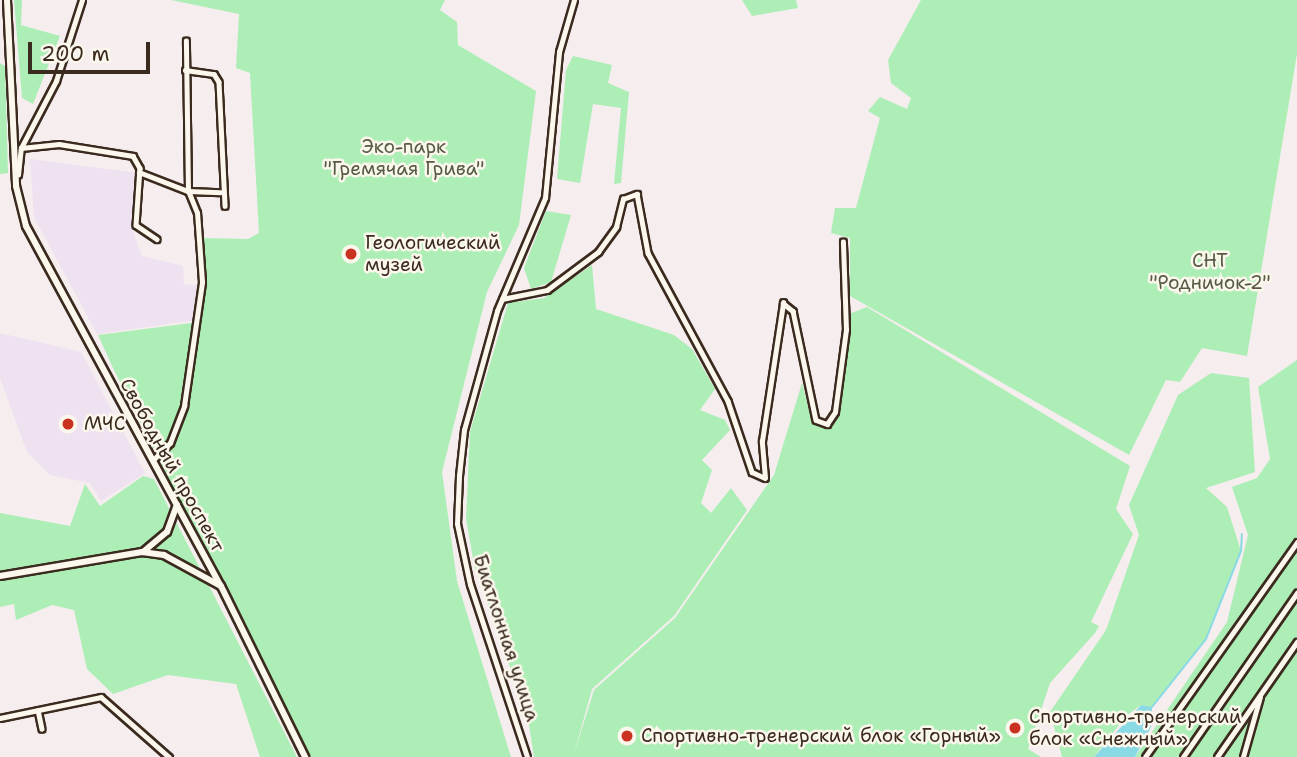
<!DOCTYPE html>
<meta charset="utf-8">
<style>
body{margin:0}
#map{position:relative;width:1297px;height:757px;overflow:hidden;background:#f5edee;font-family:"Shantell Sans",sans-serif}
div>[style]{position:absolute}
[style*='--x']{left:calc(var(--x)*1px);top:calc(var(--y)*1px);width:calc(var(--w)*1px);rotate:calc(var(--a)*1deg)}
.built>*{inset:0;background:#eee1f0}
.green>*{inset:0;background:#adeeb7}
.water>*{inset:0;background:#8adae6}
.stream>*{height:2px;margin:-1px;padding:0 1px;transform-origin:1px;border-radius:1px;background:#8adae6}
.roads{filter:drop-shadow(2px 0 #3b2a1e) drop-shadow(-2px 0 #3b2a1e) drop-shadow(0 2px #3b2a1e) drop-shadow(0 -2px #3b2a1e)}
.street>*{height:4.5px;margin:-2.25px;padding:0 2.25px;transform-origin:2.25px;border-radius:2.25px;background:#fbf7ec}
.secondary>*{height:6px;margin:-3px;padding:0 3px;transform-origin:3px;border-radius:3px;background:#fbf7ec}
.dots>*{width:19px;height:19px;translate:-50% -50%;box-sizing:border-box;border:4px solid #fbf7ec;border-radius:50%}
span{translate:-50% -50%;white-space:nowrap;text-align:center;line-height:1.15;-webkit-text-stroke:5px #fbf7ec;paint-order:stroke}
.park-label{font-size:19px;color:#585b44}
.poi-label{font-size:19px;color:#3b2a1e}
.left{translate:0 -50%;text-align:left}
.street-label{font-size:19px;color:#3b2a1e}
.scale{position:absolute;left:28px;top:42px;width:122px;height:32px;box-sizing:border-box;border:4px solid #3b2a1e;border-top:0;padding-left:9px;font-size:21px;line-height:24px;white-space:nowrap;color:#3b2a1e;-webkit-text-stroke:5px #fbf7ec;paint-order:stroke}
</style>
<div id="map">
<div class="built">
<div style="clip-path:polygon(30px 159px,137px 173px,131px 227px,142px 256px,183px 266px,184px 284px,199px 286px,196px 320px,97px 334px,34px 217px)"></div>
<div style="clip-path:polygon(0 333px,81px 352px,145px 473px,101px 501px,90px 483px,50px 475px,27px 452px,0 378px)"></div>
</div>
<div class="green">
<div style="clip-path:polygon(14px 0,22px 0,21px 25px,60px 36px,33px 104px,22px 98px)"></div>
<div style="clip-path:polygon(171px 0,445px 0,440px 10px,457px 22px,458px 45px,536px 91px,519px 225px,487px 292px,442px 472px,457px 581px,511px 757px,309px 757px,112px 366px,98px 335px,199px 322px,202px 238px,248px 239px,259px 233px,250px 73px,236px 68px,239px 14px)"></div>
<div style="clip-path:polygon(742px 0,796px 0,798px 8px,752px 16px)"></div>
<div style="clip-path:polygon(921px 0,1297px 0,1297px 54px,1247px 356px,1202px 348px,1180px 382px,1166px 380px,1129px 455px,850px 296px,850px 238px,831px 233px,835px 208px,856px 208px,880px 118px,868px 111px,880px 97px,907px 109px,911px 98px,891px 83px,888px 60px)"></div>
<div style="clip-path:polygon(573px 56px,612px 65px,608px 83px,629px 92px,621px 183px,614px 184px,621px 108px,593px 104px,580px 183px,557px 179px,566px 70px)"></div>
<div style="clip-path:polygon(0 63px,5px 66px,8px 173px,0 174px)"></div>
<div style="clip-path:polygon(546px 211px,571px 215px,551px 282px,531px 289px,524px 268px)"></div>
<div style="clip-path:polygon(592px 265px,596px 309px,674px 335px,692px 349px,715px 389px,700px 410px,725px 420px,730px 430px,702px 460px,712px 470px,701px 503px,711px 513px,731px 488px,747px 510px,674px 616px,592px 689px,574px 754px,594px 690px,675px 618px,774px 475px,802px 383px,812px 422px,826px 428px,833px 423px,849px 314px,867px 307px,1130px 466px,1116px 509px,1133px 534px,1091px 622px,1099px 626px,1095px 633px,1050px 683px,1028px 749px,1041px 757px,534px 757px,528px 719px,474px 564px,466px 519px,470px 432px,508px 303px,544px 298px)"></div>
<div style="clip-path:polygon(1297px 360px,1297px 757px,1135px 757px,1227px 622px,1248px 535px,1232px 487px,1257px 478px,1270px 459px,1258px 387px)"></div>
<div style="clip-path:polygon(1211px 373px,1249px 378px,1255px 472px,1206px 488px,1227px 507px,1241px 551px,1206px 639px,1152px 707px,1141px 705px,1126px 716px,1094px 757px,1062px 757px,1050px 712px,1106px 630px,1139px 535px,1129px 505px,1178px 395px)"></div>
<div style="clip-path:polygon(143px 476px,154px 479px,297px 757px,260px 757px,236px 684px,168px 675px,113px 694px,87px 669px,74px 610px,52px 605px,16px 620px,14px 604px,0 607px,0 513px,70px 526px,85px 484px,100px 506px)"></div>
</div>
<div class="water">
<div style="clip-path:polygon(1141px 705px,1152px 707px,1151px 727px,1135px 757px,1094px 757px)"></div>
</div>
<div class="stream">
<div style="--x:1152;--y:707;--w:87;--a:-51.5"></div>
<div style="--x:1206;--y:639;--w:95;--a:-68.3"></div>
<div style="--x:1241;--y:551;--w:17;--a:-87"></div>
</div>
<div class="roads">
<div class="street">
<div style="--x:185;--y:70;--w:29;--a:8"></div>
<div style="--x:214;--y:74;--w:9;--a:58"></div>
<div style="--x:219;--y:82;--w:124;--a:87.2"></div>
<div style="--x:21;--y:148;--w:38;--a:-6"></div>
<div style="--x:59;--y:144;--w:75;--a:9.2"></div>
<div style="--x:133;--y:156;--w:14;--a:60"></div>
<div style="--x:140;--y:168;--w:57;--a:94"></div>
<div style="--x:136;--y:225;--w:25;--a:34"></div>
<div style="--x:139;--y:172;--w:53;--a:21.2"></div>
<div style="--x:188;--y:191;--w:32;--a:2"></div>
<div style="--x:18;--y:175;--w:27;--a:-84"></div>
<div style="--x:21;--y:148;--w:76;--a:-62.4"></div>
<div style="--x:56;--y:81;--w:85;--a:-72.2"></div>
<div style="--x:502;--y:299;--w:46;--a:-11.3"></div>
<div style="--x:547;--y:290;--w:64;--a:-36.7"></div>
<div style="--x:598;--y:252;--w:31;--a:-54"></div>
<div style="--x:616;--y:227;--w:29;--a:-76"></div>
<div style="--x:623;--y:199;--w:15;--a:-20"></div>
<div style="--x:637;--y:194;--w:60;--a:79.4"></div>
<div style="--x:648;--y:253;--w:168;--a:61.6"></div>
<div style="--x:728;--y:401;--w:75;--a:71.3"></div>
<div style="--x:752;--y:472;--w:14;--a:25"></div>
<div style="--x:765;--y:478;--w:37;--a:-95"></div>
<div style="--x:762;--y:441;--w:140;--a:-81.3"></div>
<div style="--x:783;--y:303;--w:13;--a:39"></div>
<div style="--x:793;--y:311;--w:111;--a:78.1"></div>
<div style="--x:816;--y:420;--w:12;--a:20"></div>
<div style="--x:827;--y:424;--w:14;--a:-56"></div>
<div style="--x:835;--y:412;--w:83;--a:-82.4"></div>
<div style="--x:846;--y:330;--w:88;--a:-92"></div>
<div style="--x:153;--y:460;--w:24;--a:-45"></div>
<div style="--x:170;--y:443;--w:40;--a:-69"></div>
<div style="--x:184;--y:406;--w:125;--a:-81.7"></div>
<div style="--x:202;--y:282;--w:69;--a:-94.1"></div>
<div style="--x:197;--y:213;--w:24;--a:-112"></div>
<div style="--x:188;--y:191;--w:150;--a:-90.8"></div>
<div style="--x:38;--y:710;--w:19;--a:78"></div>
<div style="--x:0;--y:718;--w:103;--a:-11.7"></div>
<div style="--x:101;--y:697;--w:91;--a:41.4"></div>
<div style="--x:527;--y:757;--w:181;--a:-108.3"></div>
<div style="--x:470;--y:585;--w:62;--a:-102"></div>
<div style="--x:457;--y:524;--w:48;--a:-87.6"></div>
<div style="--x:459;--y:476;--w:46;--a:-83.8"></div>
<div style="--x:464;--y:430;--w:123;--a:-74.5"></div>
<div style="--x:497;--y:311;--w:123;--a:-67"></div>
<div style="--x:545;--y:198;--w:147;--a:-84.5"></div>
<div style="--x:559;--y:52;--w:54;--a:-73.9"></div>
<div style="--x:1145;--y:757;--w:263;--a:-54.7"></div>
<div style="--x:1183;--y:757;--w:200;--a:-55.2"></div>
<div style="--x:1217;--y:757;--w:140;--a:-55.2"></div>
<div style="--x:1243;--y:757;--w:62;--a:-74.2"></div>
</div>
<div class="secondary">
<div style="--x:7;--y:0;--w:186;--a:87.2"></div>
<div style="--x:16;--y:186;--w:41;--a:76"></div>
<div style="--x:26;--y:226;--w:409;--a:61.6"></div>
<div style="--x:221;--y:586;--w:191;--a:63.8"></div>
<div style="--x:143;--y:552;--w:31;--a:-40"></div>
<div style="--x:167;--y:532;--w:29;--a:-70"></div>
<div style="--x:0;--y:576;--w:144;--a:-9.6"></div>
<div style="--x:142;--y:552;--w:22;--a:8"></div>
<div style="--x:164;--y:555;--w:63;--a:28.6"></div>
</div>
</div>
<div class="dots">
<div style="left:351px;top:254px;background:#c8321e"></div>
<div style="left:68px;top:424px;background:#c8321e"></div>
<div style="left:1015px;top:728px;background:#c8321e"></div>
<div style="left:627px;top:736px;background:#c8321e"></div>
</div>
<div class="park-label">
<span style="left:404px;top:158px">Эко-парк<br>"Гремячая Грива"</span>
<span style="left:1210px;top:272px">СНТ<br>"Родничок-2"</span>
</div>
<div class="poi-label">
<span class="left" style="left:365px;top:254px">Геологический<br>музей</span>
<span class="left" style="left:84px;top:424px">МЧС</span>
<span class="left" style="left:1029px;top:728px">Спортивно-тренерский<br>блок «Снежный»</span>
<span class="left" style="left:641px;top:736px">Спортивно-тренерский блок «Горный»</span>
</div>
<div class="street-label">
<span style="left:172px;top:465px;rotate:61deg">Свободный проспект</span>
<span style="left:506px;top:638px;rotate:72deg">Биатлонная улица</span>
</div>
<div class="scale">200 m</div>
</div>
